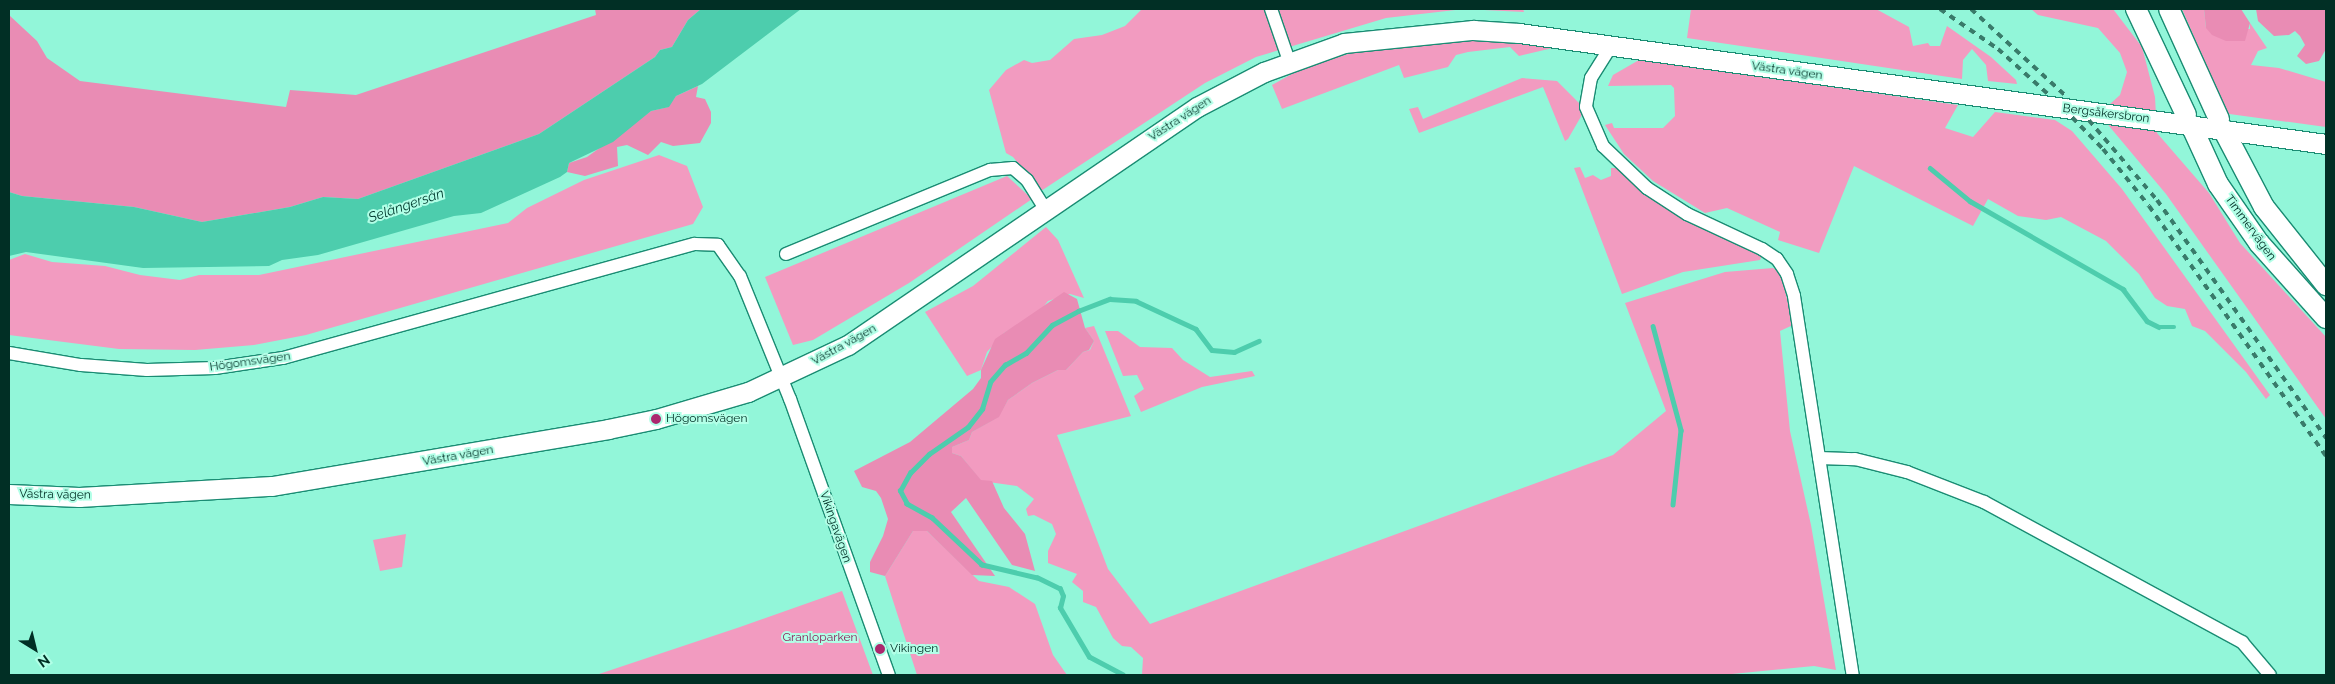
<!DOCTYPE html>
<meta charset="utf-8">
<style>
body{margin:0}
#map{position:relative;width:2335px;height:684px;overflow:hidden;background:#92f6d9;font-family:Raleway,sans-serif}
div>[style]{position:absolute}
[style*='--x']{left:calc(var(--x)*1px);top:calc(var(--y)*1px);width:calc(var(--w)*1px);rotate:calc(var(--a)*1deg)}
.green>*{inset:0;background:#f29bc0}
.forest>*{inset:0;background:#e98cb4}
.water>*{inset:0;background:#4dcdad}
.stream>*{height:4.5px;margin:-2.25px;padding:0 2.25px;transform-origin:2.25px;border-radius:2.25px;background:#4dcdad}
.roads{filter:drop-shadow(1px 0 #1a8c73) drop-shadow(-1px 0 #1a8c73) drop-shadow(0 1px #1a8c73) drop-shadow(0 -1px #1a8c73)}
.street>*{height:12px;margin:-6px;padding:0 6px;transform-origin:6px;border-radius:6px;background:#fff}
.secondary>*{height:19px;margin:-9.5px;padding:0 9.5px;transform-origin:9.5px;border-radius:9.5px;background:#fff}
.primary>*{height:20px;margin:-10px;padding:0 10px;transform-origin:10px;border-radius:10px;background:#fff}
.rail>*{height:4px;margin-top:-2px;transform-origin:0;background:repeating-linear-gradient(90deg,#397b6a 0 6px,transparent 0 12px)}
.dots>*{width:14px;height:14px;translate:-50% -50%;box-sizing:border-box;border:2px solid #b2ffe7;border-radius:50%}
span{translate:-50% -50%;white-space:nowrap;text-align:center;line-height:1.15;-webkit-text-stroke:4px #b2ffe7;paint-order:stroke}
.street-label{font-size:12px;color:#012f25}
.poi-label{font-size:12px;color:#012f25}
.left{translate:0 -50%;text-align:left}
.park-label{font-size:12px;color:#8d215a}
.water-label{font-size:14px;color:#003a2e;font-style:italic}
.frame{position:absolute;inset:0;border:10px solid #012f25;pointer-events:none}
.north{position:absolute;left:10px;top:624px;width:50px;height:50px;-webkit-text-stroke:4px #b2ffe7;paint-order:stroke;rotate:144deg;font-size:14px;font-weight:700;line-height:20px;text-align:center;color:#012f25}
.north::after{content:'';display:block;margin:auto;width:18px;height:22px;background:#012f25;clip-path:polygon(50% 0,100% 100%,50% 72%,0 100%)}
</style>
<div id="map">
<div class="green">
<div style="clip-path:polygon(1142px 9px,1523px 9px,1524px 12px,1464px 9px,1386px 18px,1256px 57px,1205px 83px,1041px 191px,1013px 157px,1006px 153px,989px 90px,1006px 70px,1024px 60px,1032px 63px,1050px 60px,1074px 39px,1102px 35px,1125px 26px)"></div>
<div style="clip-path:polygon(1691px 9px,1876px 9px,1909px 27px,1913px 46px,1928px 43px,1930px 46px,1940px 46px,1947px 26px,1991px 57px,2016px 80px,2017px 84px,1988px 81px,1986px 65px,1972px 49px,1963px 60px,1962px 79px,1687px 38px)"></div>
<div style="clip-path:polygon(2031px 9px,2113px 9px,2142px 47px,2155px 97px,2157px 133px,2209px 193px,2240px 243px,2326px 337px,2326px 419px,2166px 194px,2099px 114px,2120px 95px,2127px 72px,2120px 53px,2098px 28px,2038px 15px)"></div>
<div style="clip-path:polygon(2182px 9px,2204px 9px,2206px 28px,2250px 29px,2250px 23px,2267px 48px,2258px 51px,2251px 65px,2279px 68px,2326px 82px,2326px 127px,2222px 113px,2212px 79px)"></div>
<div style="clip-path:polygon(1479px 36px,1557px 47px,1519px 56px,1510px 47px,1468px 52px,1456px 55px,1448px 67px,1404px 78px,1399px 65px,1282px 109px,1272px 85px,1301px 69px,1376px 45px)"></div>
<div style="clip-path:polygon(1639px 60px,1958px 105px,1945px 128px,1973px 137px,1995px 112px,2055px 120px,2072px 131px,2122px 189px,2270px 395px,2266px 399px,2246px 372px,2205px 331px,2192px 326px,2185px 309px,2167px 306px,2155px 298px,2139px 274px,2106px 241px,2061px 217px,2046px 220px,2018px 216px,1988px 199px,1973px 226px,1854px 166px,1819px 253px,1778px 240px,1780px 232px,1727px 208px,1705px 213px,1653px 181px,1624px 154px,1605px 125px,1612px 123px,1614px 128px,1663px 128px,1675px 116px,1674px 88px,1671px 85px,1608px 86px,1613px 75px)"></div>
<div style="clip-path:polygon(1522px 78px,1557px 81px,1579px 103px,1583px 113px,1568px 139px,1565px 141px,1543px 87px,1419px 133px,1409px 109px,1418px 107px,1423px 119px)"></div>
<div style="clip-path:polygon(659px 155px,687px 166px,703px 207px,693px 224px,306px 335px,254px 345px,195px 350px,119px 349px,9px 335px,9px 260px,25px 254px,52px 262px,105px 266px,140px 275px,180px 280px,199px 275px,259px 275px,508px 223px,527px 208px,584px 180px)"></div>
<div style="clip-path:polygon(1580px 167px,1585px 178px,1593px 175px,1601px 180px,1611px 176px,1611px 168px,1619px 168px,1762px 255px,1760px 260px,1683px 272px,1622px 294px,1574px 168px)"></div>
<div style="clip-path:polygon(1007px 176px,1032px 199px,909px 283px,813px 340px,793px 345px,765px 277px)"></div>
<div style="clip-path:polygon(1046px 227px,1058px 240px,1084px 298px,1070px 294px,1048px 301px,1040px 311px,1004px 333px,987px 352px,981px 370px,967px 376px,925px 312px,973px 286px)"></div>
<div style="clip-path:polygon(1773px 268px,1781px 273px,1793px 325px,1780px 331px,1790px 431px,1811px 525px,1836px 670px,1814px 666px,1722px 675px,1142px 675px,1143px 658px,1131px 647px,1122px 646px,1113px 638px,1096px 607px,1083px 602px,1083px 591px,1072px 582px,1077px 574px,1048px 563px,1048px 551px,1056px 534px,1052px 524px,1034px 515px,1028px 516px,1026px 509px,1034px 499px,1017px 486px,981px 481px,961px 456px,952px 453px,952px 447px,969px 440px,972px 432px,998px 417px,1008px 400px,1032px 383px,1058px 370px,1066px 370px,1083px 352px,1090px 350px,1094px 341px,1085px 328px,1094px 326px,1131px 416px,1057px 435px,1108px 569px,1150px 624px,1613px 455px,1666px 411px,1625px 303px,1725px 272px)"></div>
<div style="clip-path:polygon(1105px 331px,1118px 331px,1140px 347px,1172px 348px,1183px 360px,1210px 377px,1252px 371px,1255px 376px,1202px 387px,1141px 412px,1134px 396px,1144px 389px,1137px 375px,1123px 376px)"></div>
<div style="clip-path:polygon(913px 531px,927px 531px,979px 581px,1009px 587px,1035px 604px,1053px 655px,1067px 675px,917px 675px,885px 576px)"></div>
<div style="clip-path:polygon(406px 534px,402px 567px,380px 571px,373px 540px)"></div>
<div style="clip-path:polygon(842px 591px,873px 675px,596px 675px,740px 627px)"></div>
</div>
<div class="forest">
<div style="clip-path:polygon(595px 9px,701px 9px,688px 20px,672px 47px,660px 50px,655px 57px,539px 134px,358px 199px,323px 197px,290px 207px,202px 222px,134px 207px,22px 196px,9px 192px,9px 15px,37px 41px,47px 58px,80px 81px,286px 107px,290px 90px,356px 95px,596px 15px)"></div>
<div style="clip-path:polygon(2204px 9px,2241px 9px,2250px 23px,2245px 41px,2226px 41px,2212px 35px,2206px 28px)"></div>
<div style="clip-path:polygon(2256px 9px,2326px 9px,2326px 49px,2319px 61px,2306px 64px,2297px 56px,2305px 45px,2300px 36px,2295px 31px,2289px 35px,2274px 36px,2258px 21px)"></div>
<div style="clip-path:polygon(698px 86px,696px 97px,705px 99px,711px 112px,711px 123px,700px 143px,673px 146px,661px 142px,648px 155px,627px 145px,617px 147px,618px 166px,585px 176px,567px 172px,569px 163px,587px 157px,651px 111px,668px 107px,676px 96px)"></div>
<div style="clip-path:polygon(1064px 292px,1077px 299px,1085px 328px,1094px 341px,1089px 350px,1083px 352px,1066px 370px,1058px 370px,1032px 383px,1008px 400px,999px 417px,972px 432px,969px 440px,952px 447px,952px 453px,961px 456px,981px 480px,992px 481px,1004px 508px,1025px 534px,1035px 571px,1012px 565px,966px 498px,951px 512px,995px 576px,972px 575px,927px 531px,913px 531px,885px 576px,870px 572px,870px 562px,883px 536px,888px 519px,881px 498px,876px 491px,862px 487px,854px 471px,910px 442px,973px 389px,981px 378px,981px 370px,995px 339px)"></div>
</div>
<div class="water">
<div style="clip-path:polygon(701px 9px,801px 9px,702px 84px,676px 96px,669px 107px,651px 111px,613px 142px,569px 163px,567px 172px,560px 177px,481px 213px,454px 216px,318px 255px,282px 260px,269px 266px,143px 268px,26px 252px,9px 256px,9px 192px,22px 196px,134px 207px,202px 222px,290px 207px,323px 197px,358px 199px,539px 134px,655px 57px,660px 50px,672px 47px,688px 20px)"></div>
</div>
<div class="stream">
<div style="--x:1930;--y:168;--w:52;--a:39.5"></div>
<div style="--x:1970;--y:201;--w:177;--a:29.9"></div>
<div style="--x:2123;--y:289;--w:40;--a:53"></div>
<div style="--x:2147;--y:321;--w:13;--a:27"></div>
<div style="--x:2159;--y:327;--w:15;--a:0"></div>
<div style="--x:1653;--y:326;--w:108;--a:74.9"></div>
<div style="--x:1681;--y:430;--w:75;--a:96.1"></div>
<div style="--x:1123;--y:675;--w:38;--a:-152"></div>
<div style="--x:1089;--y:657;--w:57;--a:-120.6"></div>
<div style="--x:1060;--y:608;--w:12;--a:-76"></div>
<div style="--x:1063;--y:596;--w:8;--a:-113"></div>
<div style="--x:1060;--y:589;--w:25;--a:-154"></div>
<div style="--x:1037;--y:578;--w:57;--a:-166.7"></div>
<div style="--x:982;--y:565;--w:69;--a:-136.8"></div>
<div style="--x:932;--y:518;--w:29;--a:-151"></div>
<div style="--x:907;--y:504;--w:15;--a:-118"></div>
<div style="--x:900;--y:491;--w:21;--a:-61"></div>
<div style="--x:910;--y:473;--w:27;--a:-45"></div>
<div style="--x:929;--y:454;--w:47;--a:-34.7"></div>
<div style="--x:968;--y:427;--w:23;--a:-52"></div>
<div style="--x:982;--y:409;--w:28;--a:-73"></div>
<div style="--x:990;--y:382;--w:23;--a:-49"></div>
<div style="--x:1005;--y:365;--w:24;--a:-30"></div>
<div style="--x:1026;--y:353;--w:38;--a:-47"></div>
<div style="--x:1052;--y:325;--w:30;--a:-28"></div>
<div style="--x:1078;--y:311;--w:34;--a:-21"></div>
<div style="--x:1110;--y:299;--w:26;--a:4"></div>
<div style="--x:1136;--y:301;--w:66;--a:25"></div>
<div style="--x:1196;--y:329;--w:26;--a:53"></div>
<div style="--x:1212;--y:350;--w:22;--a:5"></div>
<div style="--x:1234;--y:352;--w:27;--a:-24"></div>
</div>
<div class="roads">
<div class="street">
<div style="--x:1271;--y:9;--w:55;--a:70.9"></div>
<div style="--x:1613;--y:43;--w:41;--a:122.2"></div>
<div style="--x:1591;--y:78;--w:29;--a:100"></div>
<div style="--x:1586;--y:107;--w:43;--a:66.4"></div>
<div style="--x:1603;--y:146;--w:61;--a:43.7"></div>
<div style="--x:1647;--y:188;--w:48;--a:33"></div>
<div style="--x:1687;--y:214;--w:83;--a:25"></div>
<div style="--x:1762;--y:249;--w:18;--a:34"></div>
<div style="--x:1777;--y:259;--w:18;--a:56"></div>
<div style="--x:1787;--y:274;--w:23;--a:72"></div>
<div style="--x:1794;--y:296;--w:384;--a:81.2"></div>
<div style="--x:786;--y:254;--w:221;--a:-22.4"></div>
<div style="--x:990;--y:170;--w:23;--a:-5"></div>
<div style="--x:1013;--y:168;--w:18;--a:41"></div>
<div style="--x:1027;--y:180;--w:36;--a:58"></div>
<div style="--x:9;--y:353;--w:73;--a:9.5"></div>
<div style="--x:81;--y:365;--w:66;--a:4.3"></div>
<div style="--x:147;--y:370;--w:68;--a:-1.7"></div>
<div style="--x:215;--y:368;--w:69;--a:-8.4"></div>
<div style="--x:283;--y:358;--w:427;--a:-15.5"></div>
<div style="--x:695;--y:244;--w:23;--a:2"></div>
<div style="--x:718;--y:245;--w:38;--a:55"></div>
<div style="--x:740;--y:276;--w:133;--a:67.9"></div>
<div style="--x:790;--y:399;--w:293;--a:70.3"></div>
<div style="--x:1819;--y:458;--w:36;--a:2"></div>
<div style="--x:1855;--y:459;--w:54;--a:14"></div>
<div style="--x:1907;--y:472;--w:83;--a:21.3"></div>
<div style="--x:1984;--y:502;--w:294;--a:28.5"></div>
<div style="--x:2242;--y:642;--w:43;--a:49.7"></div>
</div>
<div class="secondary">
<div style="--x:9;--y:494;--w:70;--a:2.5"></div>
<div style="--x:79;--y:497;--w:193;--a:-3.3"></div>
<div style="--x:272;--y:486;--w:341;--a:-9.6"></div>
<div style="--x:608;--y:429;--w:49;--a:-11.8"></div>
<div style="--x:656;--y:419;--w:96;--a:-16.4"></div>
<div style="--x:748;--y:392;--w:110;--a:-25.2"></div>
<div style="--x:848;--y:345;--w:422;--a:-34.3"></div>
<div style="--x:1197;--y:107;--w:76;--a:-27.6"></div>
<div style="--x:1264;--y:72;--w:85;--a:-19.9"></div>
<div style="--x:1344;--y:43;--w:130;--a:-5.8"></div>
<div style="--x:1473;--y:30;--w:46;--a:3.7"></div>
<div style="--x:1519;--y:33;--w:815;--a:7.83"></div>
</div>
<div class="primary">
<div style="--x:2136;--y:9;--w:117;--a:64.7"></div>
<div style="--x:2169;--y:9;--w:121;--a:65.6"></div>
<div style="--x:2191;--y:125;--w:65;--a:65.4"></div>
<div style="--x:2218;--y:184;--w:72;--a:55.2"></div>
<div style="--x:2259;--y:243;--w:101;--a:48.2"></div>
<div style="--x:2223;--y:129;--w:88;--a:62.3"></div>
<div style="--x:2264;--y:207;--w:100;--a:51.5"></div>
</div>
</div>
<div class="rail">
<div style="--x:1940;--y:9;--w:70;--a:34.6"></div>
<div style="--x:1998;--y:49;--w:69;--a:42"></div>
<div style="--x:1971;--y:9;--w:132;--a:42.5"></div>
<div style="--x:2064;--y:109;--w:56;--a:45.7"></div>
<div style="--x:2103;--y:149;--w:73;--a:51.1"></div>
<div style="--x:2149;--y:206;--w:306;--a:54.7"></div>
<div style="--x:2081;--y:111;--w:117;--a:49.5"></div>
<div style="--x:2157;--y:200;--w:292;--a:54.6"></div>
</div>
<div class="dots">
<div style="left:656px;top:419px;background:#ac276e"></div>
<div style="left:880px;top:649px;background:#ac276e"></div>
</div>
<div class="street-label">
<span style="left:1787px;top:71px;rotate:8deg">Västra vägen</span>
<span style="left:2106px;top:114px;rotate:7deg">Bergsåkersbron</span>
<span style="left:1180px;top:119px;rotate:-33deg">Västra vägen</span>
<span style="left:2250px;top:228px;rotate:54deg">Timmervägen</span>
<span style="left:844px;top:345px;rotate:-29deg">Västra vägen</span>
<span style="left:250px;top:362px;rotate:-8deg">Högomsvägen</span>
<span style="left:458px;top:456px;rotate:-10deg">Västra vägen</span>
<span style="left:55px;top:495px;rotate:1deg">Västra vägen</span>
<span style="left:835px;top:527px;rotate:71deg">Vikingavägen</span>
</div>
<div class="poi-label">
<span class="left" style="left:666px;top:419px">Högomsvägen</span>
<span class="left" style="left:890px;top:649px">Vikingen</span>
</div>
<div class="park-label">
<span style="left:820px;top:638px">Granloparken</span>
</div>
<div class="water-label">
<span style="left:406px;top:205px;rotate:-19deg">Selångersån</span>
</div>
<div class="frame"></div>
<div class="north">N</div>
</div>
